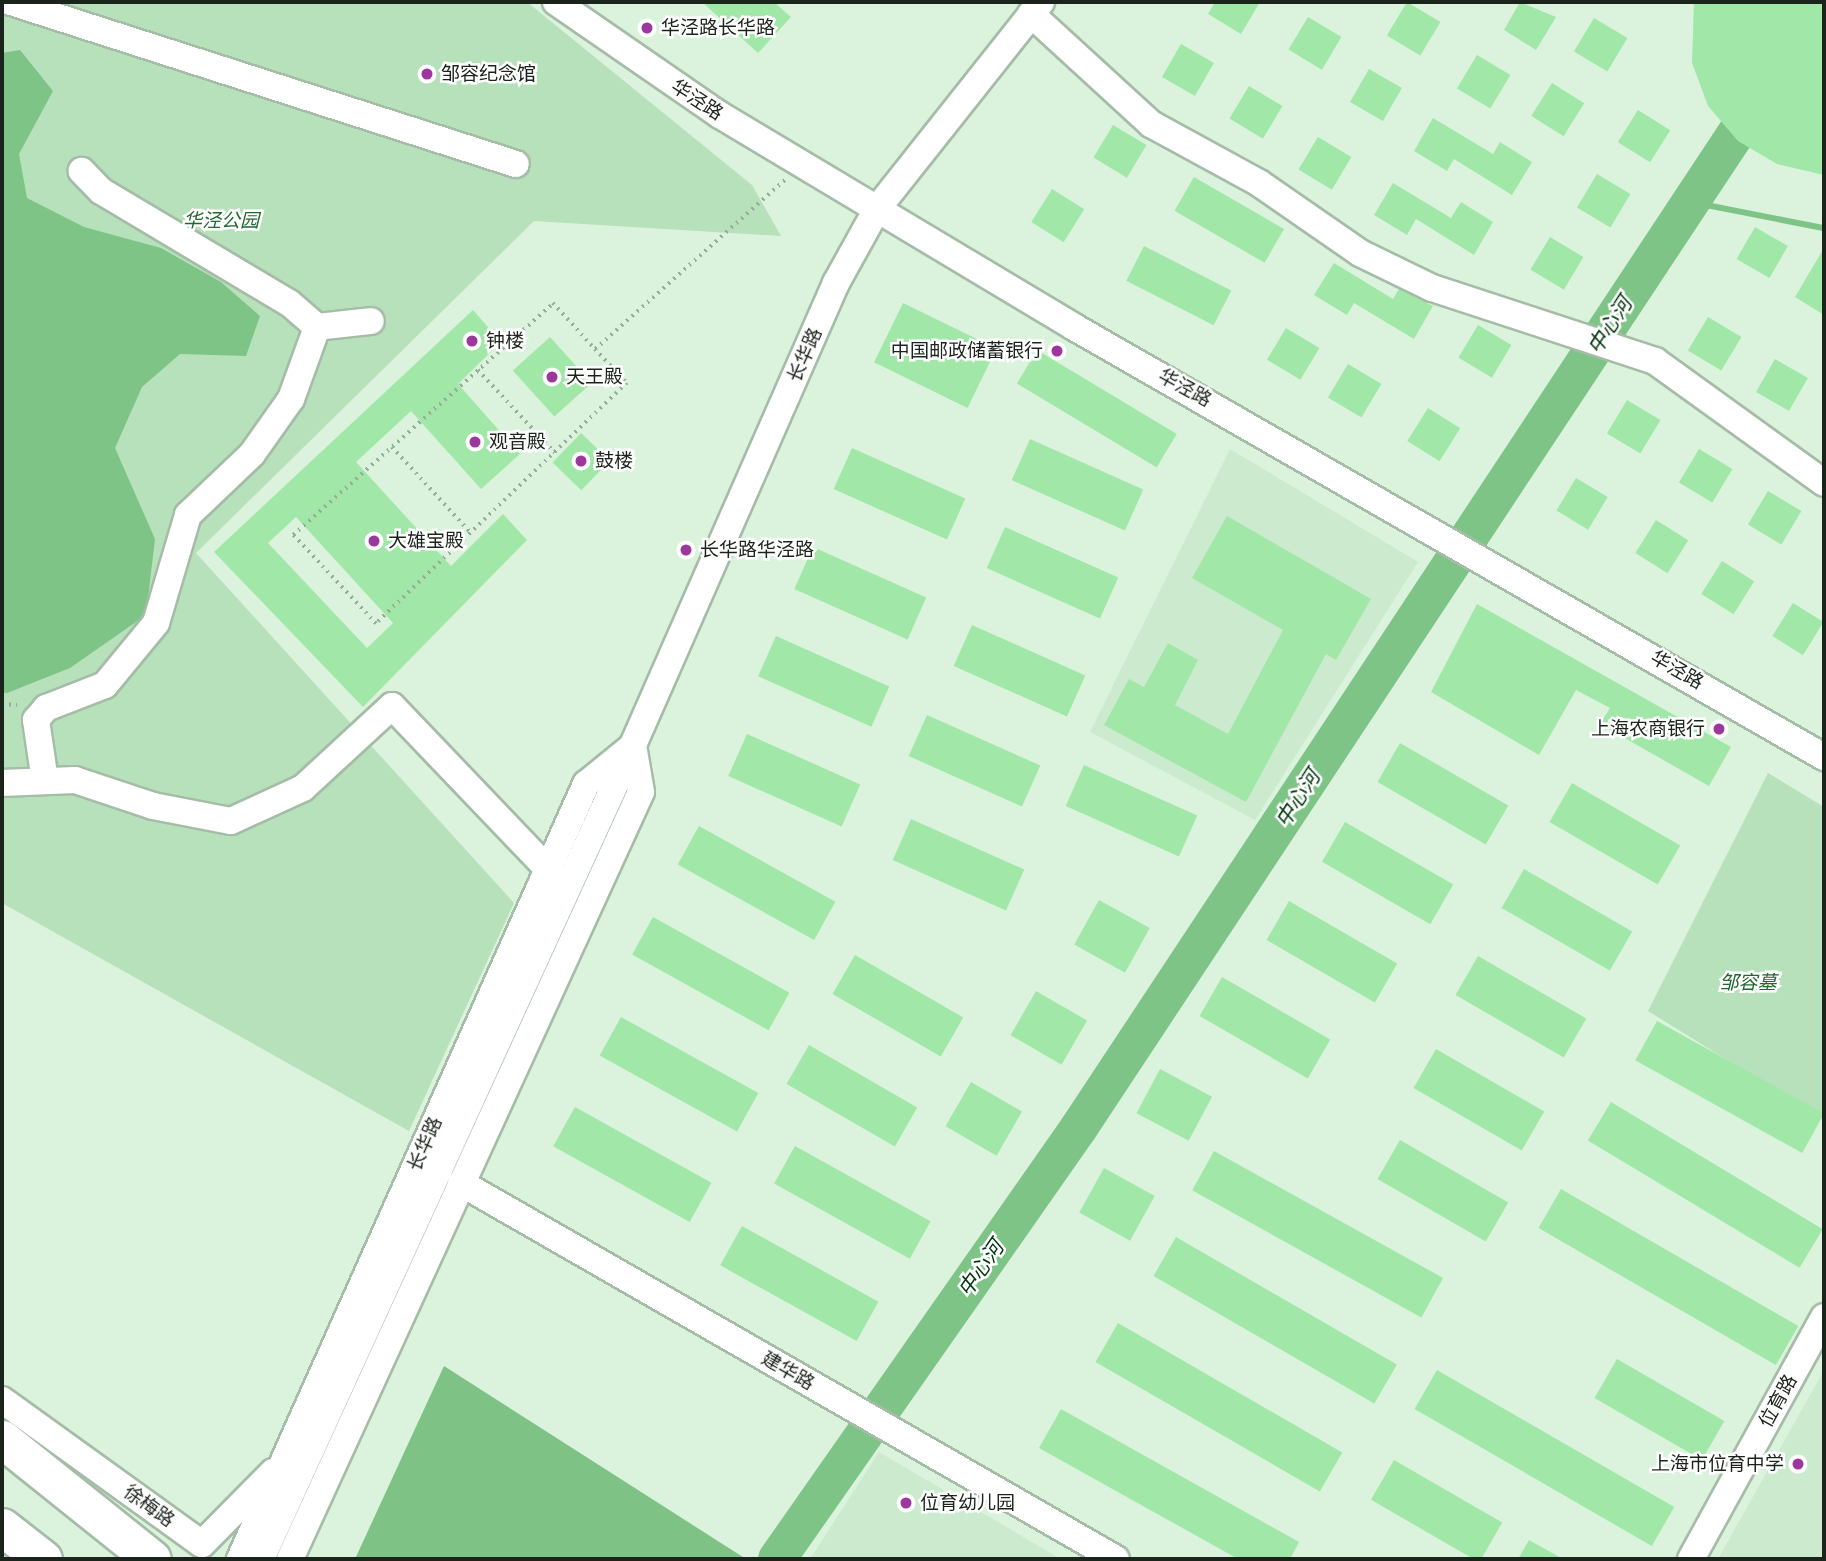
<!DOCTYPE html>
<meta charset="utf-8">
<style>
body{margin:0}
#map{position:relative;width:1826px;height:1561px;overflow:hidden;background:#dbf3dd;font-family:"IBM Plex Serif","Noto Sans SC",serif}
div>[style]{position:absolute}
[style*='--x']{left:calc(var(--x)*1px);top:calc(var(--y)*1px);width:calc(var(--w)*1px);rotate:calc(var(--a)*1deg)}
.built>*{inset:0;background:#cceace}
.green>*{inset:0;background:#b6e1ba}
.forest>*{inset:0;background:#7ec286}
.water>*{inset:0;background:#7fc487}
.stream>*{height:6px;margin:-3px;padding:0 3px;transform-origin:3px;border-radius:3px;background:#7fc487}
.river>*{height:38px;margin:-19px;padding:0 19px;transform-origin:19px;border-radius:19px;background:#7fc487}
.building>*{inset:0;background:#a1e7a8;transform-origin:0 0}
.path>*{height:3.5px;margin-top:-1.75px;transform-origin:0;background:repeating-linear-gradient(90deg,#99ac9b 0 2px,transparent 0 7px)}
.roads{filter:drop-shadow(2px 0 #a5bca7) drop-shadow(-2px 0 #a5bca7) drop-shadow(0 2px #a5bca7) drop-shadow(0 -2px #a5bca7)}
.minor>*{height:26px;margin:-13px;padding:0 13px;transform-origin:13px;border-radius:13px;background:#fff}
.highway>*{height:37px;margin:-18.5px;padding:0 18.5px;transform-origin:18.5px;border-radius:18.5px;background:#fff}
.dots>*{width:19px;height:19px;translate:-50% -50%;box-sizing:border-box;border:4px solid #fff;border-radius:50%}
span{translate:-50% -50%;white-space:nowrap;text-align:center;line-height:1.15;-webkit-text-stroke:5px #fff;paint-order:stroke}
.poi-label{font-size:19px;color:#1b241b}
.left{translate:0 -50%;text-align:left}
.right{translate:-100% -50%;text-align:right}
.street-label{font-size:19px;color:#1b241b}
.park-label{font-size:19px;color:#226830;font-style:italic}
.water-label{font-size:21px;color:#00350e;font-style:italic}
.frame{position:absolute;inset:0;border:4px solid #1b241b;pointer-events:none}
</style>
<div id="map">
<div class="built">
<div style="clip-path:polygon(1230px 449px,1418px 562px,1255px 820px,1090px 732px)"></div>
<div style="clip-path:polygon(1824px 1370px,1824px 1559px,1718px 1559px)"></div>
<div style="clip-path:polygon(879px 1452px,1054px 1555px,1062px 1559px,810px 1559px)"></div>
</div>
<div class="green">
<div style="clip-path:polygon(2px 2px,527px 2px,752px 185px,781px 236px,534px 221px,196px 553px,514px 903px,409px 1131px,2px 903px)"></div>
<div style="clip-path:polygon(1768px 773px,1824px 807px,1824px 1120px,1648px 1011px)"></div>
</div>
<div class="forest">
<div style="clip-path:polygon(444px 1366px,746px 1559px,355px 1559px)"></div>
</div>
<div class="water">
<div style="clip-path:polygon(20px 50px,53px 91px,19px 154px,27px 198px,84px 227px,161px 248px,221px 282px,260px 316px,246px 356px,180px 354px,142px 387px,115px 448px,155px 539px,146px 615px,70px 668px,7px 693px,2px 692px,2px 53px)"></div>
</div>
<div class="stream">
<div style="--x:1691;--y:202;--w:136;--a:11.1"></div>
</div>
<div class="river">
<div style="--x:777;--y:1559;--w:525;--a:-55.01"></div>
<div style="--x:1078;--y:1129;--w:1241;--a:-56.54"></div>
</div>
<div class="building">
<div style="clip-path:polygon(702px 2px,774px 2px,791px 17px,758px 53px)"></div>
<div style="clip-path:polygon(1215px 2px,1260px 2px,1241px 34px,1208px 14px)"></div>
<div style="left:1407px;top:2px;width:39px;height:39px;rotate:31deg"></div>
<div style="clip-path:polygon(1520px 2px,1556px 17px,1536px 50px,1504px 30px)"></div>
<div style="clip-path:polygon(1694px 2px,1824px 2px,1824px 175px,1777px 164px,1738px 141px,1708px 106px,1692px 63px)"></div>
<div style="left:1308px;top:17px;width:39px;height:38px;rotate:31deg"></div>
<div style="left:1594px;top:18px;width:39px;height:39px;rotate:31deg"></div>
<div style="left:1181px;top:44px;width:38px;height:38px;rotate:30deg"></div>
<div style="left:1477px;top:55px;width:39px;height:39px;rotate:31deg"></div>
<div style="left:1369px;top:69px;width:38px;height:38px;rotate:30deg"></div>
<div style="left:1552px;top:83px;width:38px;height:39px;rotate:32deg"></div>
<div style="left:1249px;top:86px;width:39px;height:38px;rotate:31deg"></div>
<div style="left:1638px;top:110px;width:38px;height:38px;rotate:32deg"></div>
<div style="clip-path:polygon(1433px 118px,1493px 154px,1500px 142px,1532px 162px,1512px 195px,1454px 159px,1447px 171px,1414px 151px)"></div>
<div style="left:1113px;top:125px;width:39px;height:38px;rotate:31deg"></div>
<div style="left:1318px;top:137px;width:39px;height:38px;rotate:31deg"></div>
<div style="left:1597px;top:174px;width:39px;height:39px;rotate:31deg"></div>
<div style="left:1194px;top:177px;width:104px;height:39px;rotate:30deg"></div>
<div style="clip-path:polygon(1393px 183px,1451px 218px,1461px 202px,1493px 222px,1474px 255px,1416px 219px,1407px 235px,1374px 215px)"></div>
<div style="left:1052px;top:189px;width:38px;height:39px;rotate:32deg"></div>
<div style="left:1755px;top:227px;width:38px;height:37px;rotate:30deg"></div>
<div style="left:1550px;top:237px;width:39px;height:38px;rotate:31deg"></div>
<div style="left:1144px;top:246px;width:98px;height:39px;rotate:27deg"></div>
<div style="clip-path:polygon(1824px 248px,1824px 315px,1795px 297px)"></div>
<div style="clip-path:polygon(1334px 263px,1393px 299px,1399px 289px,1433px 306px,1414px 339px,1354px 303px,1347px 315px,1314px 295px)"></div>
<div style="left:903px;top:303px;width:104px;height:66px;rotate:26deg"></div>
<div style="clip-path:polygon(evenodd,473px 310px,501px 342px,458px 384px,520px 454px,481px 489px,411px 411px,356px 462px,451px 566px,503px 514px,527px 540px,363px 707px,214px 552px,473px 310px,296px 517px,393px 623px,367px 648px,268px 543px,296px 517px)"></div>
<div style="left:1708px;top:317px;width:39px;height:39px;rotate:31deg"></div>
<div style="left:1478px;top:325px;width:39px;height:38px;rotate:31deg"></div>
<div style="left:1286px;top:328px;width:39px;height:37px;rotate:31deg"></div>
<div style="left:550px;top:337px;width:62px;height:50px;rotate:48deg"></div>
<div style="left:1037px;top:350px;width:163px;height:39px;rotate:31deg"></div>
<div style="left:1775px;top:359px;width:38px;height:38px;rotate:30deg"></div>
<div style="left:1348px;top:364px;width:39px;height:39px;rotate:31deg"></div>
<div style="left:1627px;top:400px;width:39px;height:39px;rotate:31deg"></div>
<div style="left:1428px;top:408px;width:38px;height:39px;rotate:32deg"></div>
<div style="left:581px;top:433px;width:40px;height:41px;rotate:44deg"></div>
<div style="left:1030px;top:439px;width:124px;height:45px;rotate:24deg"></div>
<div style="left:852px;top:448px;width:124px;height:45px;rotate:24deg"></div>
<div style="left:1699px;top:449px;width:39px;height:39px;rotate:31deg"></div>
<div style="left:1576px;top:478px;width:37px;height:38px;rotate:31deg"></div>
<div style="left:1768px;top:491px;width:39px;height:39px;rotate:31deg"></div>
<div style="clip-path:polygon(1227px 516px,1371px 599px,1336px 660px,1326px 654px,1246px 802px,1104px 725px,1129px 679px,1144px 687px,1168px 643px,1198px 660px,1175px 705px,1228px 734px,1283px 630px,1192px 578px)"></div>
<div style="left:1656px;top:520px;width:38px;height:39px;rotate:32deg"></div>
<div style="left:1005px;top:527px;width:124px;height:45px;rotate:24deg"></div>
<div style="left:813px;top:547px;width:124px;height:46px;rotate:24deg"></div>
<div style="left:1722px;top:561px;width:38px;height:39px;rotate:32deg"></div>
<div style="left:1793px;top:603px;width:36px;height:39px;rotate:32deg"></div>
<div style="clip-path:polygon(1477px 604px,1731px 747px,1709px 786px,1600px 724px,1610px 708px,1576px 690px,1539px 755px,1431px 692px)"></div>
<div style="left:972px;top:625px;width:124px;height:45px;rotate:24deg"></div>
<div style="left:776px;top:636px;width:124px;height:44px;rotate:24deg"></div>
<div style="left:927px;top:715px;width:124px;height:45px;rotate:24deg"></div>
<div style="left:747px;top:734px;width:124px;height:46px;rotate:24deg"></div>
<div style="left:1400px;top:743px;width:125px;height:45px;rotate:30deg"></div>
<div style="left:1084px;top:765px;width:124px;height:45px;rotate:24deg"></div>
<div style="left:1572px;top:783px;width:125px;height:45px;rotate:30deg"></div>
<div style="left:911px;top:819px;width:124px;height:45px;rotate:24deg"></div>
<div style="left:1345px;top:822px;width:125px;height:46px;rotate:30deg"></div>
<div style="left:699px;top:826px;width:156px;height:44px;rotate:29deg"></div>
<div style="left:1524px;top:869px;width:125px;height:45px;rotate:30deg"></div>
<div style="left:1099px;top:900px;width:58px;height:51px;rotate:29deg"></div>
<div style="left:1289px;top:901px;width:125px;height:45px;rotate:30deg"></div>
<div style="left:653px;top:917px;width:156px;height:43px;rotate:29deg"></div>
<div style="left:855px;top:955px;width:125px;height:45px;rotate:30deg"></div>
<div style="left:1478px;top:956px;width:125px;height:45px;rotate:30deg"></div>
<div style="left:1222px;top:977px;width:125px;height:45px;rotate:30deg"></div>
<div style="left:1036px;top:991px;width:59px;height:51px;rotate:30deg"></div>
<div style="left:621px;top:1017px;width:157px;height:44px;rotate:29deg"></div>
<div style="left:1657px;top:1021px;width:191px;height:45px;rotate:29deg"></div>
<div style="left:809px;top:1045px;width:125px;height:45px;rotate:30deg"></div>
<div style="left:1436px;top:1049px;width:125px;height:45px;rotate:30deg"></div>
<div style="left:1160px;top:1069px;width:59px;height:50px;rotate:28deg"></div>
<div style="left:971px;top:1082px;width:59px;height:51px;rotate:30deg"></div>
<div style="left:1611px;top:1102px;width:247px;height:45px;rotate:31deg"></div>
<div style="left:575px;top:1107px;width:156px;height:45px;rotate:29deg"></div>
<div style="left:1400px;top:1140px;width:125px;height:45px;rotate:30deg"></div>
<div style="left:795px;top:1146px;width:155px;height:43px;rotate:29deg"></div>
<div style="left:1214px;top:1151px;width:262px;height:45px;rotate:29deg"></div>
<div style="left:1104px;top:1168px;width:58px;height:51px;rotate:29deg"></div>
<div style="left:1561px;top:1189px;width:274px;height:45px;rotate:30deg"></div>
<div style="left:742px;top:1226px;width:156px;height:45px;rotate:29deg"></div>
<div style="left:1176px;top:1237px;width:255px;height:45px;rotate:30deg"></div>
<div style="left:1118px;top:1323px;width:259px;height:45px;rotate:30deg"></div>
<div style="left:1617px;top:1359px;width:124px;height:45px;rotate:30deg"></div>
<div style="left:1437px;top:1370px;width:274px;height:45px;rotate:30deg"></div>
<div style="clip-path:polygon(1061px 1409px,1299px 1542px,1290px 1559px,1238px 1559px,1039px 1448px)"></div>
<div style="left:1394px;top:1460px;width:125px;height:46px;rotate:30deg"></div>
<div style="clip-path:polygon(1529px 1540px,1563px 1559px,1518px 1559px)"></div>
</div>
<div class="path">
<div style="--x:595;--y:349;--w:47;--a:46.7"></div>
<div style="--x:627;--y:383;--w:348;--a:136.2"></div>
<div style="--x:376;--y:624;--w:122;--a:-133"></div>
<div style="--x:293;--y:535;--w:348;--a:-41.7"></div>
<div style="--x:553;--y:303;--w:62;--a:47.6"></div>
<div style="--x:595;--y:349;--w:254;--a:-41.7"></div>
<div style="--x:478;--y:370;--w:113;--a:47.1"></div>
<div style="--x:392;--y:447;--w:117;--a:47.4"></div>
<div style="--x:2;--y:704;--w:15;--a:4"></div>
</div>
<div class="roads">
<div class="minor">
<div style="--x:11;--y:2;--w:530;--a:17.79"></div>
<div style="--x:556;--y:2;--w:199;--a:34.6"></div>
<div style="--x:720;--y:115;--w:413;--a:30.9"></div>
<div style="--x:1074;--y:327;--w:865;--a:29.83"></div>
<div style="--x:1031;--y:14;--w:163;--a:42.5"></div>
<div style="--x:1151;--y:124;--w:123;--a:28.6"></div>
<div style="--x:1259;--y:183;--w:123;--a:34.7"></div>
<div style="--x:1360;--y:253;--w:80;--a:25.9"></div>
<div style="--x:1432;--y:288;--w:235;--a:18.1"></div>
<div style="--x:1655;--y:361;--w:208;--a:35.8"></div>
<div style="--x:317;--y:327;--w:54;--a:-6.3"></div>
<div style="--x:45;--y:781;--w:62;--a:-98.4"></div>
<div style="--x:36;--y:720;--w:16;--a:-50"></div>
<div style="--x:46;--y:708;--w:63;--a:-21.3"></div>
<div style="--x:105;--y:685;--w:80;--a:-50.6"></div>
<div style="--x:156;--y:623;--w:113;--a:-73.5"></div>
<div style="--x:188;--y:515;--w:88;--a:-43.6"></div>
<div style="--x:252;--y:454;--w:67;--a:-54.7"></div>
<div style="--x:291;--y:399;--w:77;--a:-70.1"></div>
<div style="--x:317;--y:327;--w:37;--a:-139"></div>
<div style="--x:289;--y:303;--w:219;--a:-149.2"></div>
<div style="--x:101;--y:191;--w:28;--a:-134"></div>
<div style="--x:2;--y:783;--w:73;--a:-2.4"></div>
<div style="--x:75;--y:780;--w:82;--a:18.4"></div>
<div style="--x:153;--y:806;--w:79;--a:10.9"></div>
<div style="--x:231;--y:821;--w:79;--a:-24.6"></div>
<div style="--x:303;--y:788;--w:121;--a:-42.7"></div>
<div style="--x:392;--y:706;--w:226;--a:46.3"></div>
<div style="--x:461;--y:1183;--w:755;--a:29.86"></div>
<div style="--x:2;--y:1400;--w:246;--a:35.8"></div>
<div style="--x:202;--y:1544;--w:101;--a:-45.4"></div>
<div style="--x:240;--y:1559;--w:849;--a:-65.94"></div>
<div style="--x:586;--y:784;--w:55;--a:-39.1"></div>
<div style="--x:261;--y:1559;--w:895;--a:-65.44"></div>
<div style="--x:633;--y:745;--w:505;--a:-66.28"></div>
<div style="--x:836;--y:283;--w:85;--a:-61"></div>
<div style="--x:877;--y:209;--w:264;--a:-51.6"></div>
<div style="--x:290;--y:1559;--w:843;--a:-65.41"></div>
<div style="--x:641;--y:792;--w:48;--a:-99.7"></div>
<div style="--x:1691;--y:1559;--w:276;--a:-61.2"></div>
</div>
<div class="highway">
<div style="--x:2;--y:1439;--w:192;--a:38.7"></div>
<div style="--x:2;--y:1527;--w:52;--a:38"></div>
</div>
</div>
<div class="dots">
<div style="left:647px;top:28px;background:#9b379d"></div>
<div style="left:427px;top:74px;background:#9b379d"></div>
<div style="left:472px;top:341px;background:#9b379d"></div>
<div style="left:1057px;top:351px;background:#9b379d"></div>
<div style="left:552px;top:377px;background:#9b379d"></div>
<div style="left:475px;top:442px;background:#9b379d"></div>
<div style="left:581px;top:461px;background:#9b379d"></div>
<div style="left:374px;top:541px;background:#9b379d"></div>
<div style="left:686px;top:550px;background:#9b379d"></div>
<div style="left:1719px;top:729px;background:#9b379d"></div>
<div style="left:1798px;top:1464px;background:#9b379d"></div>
<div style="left:906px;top:1503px;background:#9b379d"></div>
</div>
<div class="poi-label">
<span class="left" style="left:661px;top:28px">华泾路长华路</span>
<span class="left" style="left:441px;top:74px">邹容纪念馆</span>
<span class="left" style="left:486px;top:341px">钟楼</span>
<span class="right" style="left:1043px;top:351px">中国邮政储蓄银行</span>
<span class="left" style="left:566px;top:377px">天王殿</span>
<span class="left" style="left:489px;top:442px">观音殿</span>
<span class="left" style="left:595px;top:461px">鼓楼</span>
<span class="left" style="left:388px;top:541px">大雄宝殿</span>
<span class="left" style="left:700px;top:550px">长华路华泾路</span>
<span class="right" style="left:1705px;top:729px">上海农商银行</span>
<span class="right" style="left:1784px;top:1464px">上海市位育中学</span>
<span class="left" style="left:920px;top:1503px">位育幼儿园</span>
</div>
<div class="street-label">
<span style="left:697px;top:100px;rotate:33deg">华泾路</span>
<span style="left:805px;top:355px;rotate:-66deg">长华路</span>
<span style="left:1185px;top:388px;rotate:29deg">华泾路</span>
<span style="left:1677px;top:670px;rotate:30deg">华泾路</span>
<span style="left:425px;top:1144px;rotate:-66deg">长华路</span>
<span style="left:788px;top:1371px;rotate:30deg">建华路</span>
<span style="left:1778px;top:1401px;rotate:-61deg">位育路</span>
<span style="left:149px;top:1506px;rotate:36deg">徐梅路</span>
</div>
<div class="park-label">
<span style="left:221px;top:221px">华泾公园</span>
<span style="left:1748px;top:983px">邹容墓</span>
</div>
<div class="water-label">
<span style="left:1609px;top:325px;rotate:-57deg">中心河</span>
<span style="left:1297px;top:798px;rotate:-57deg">中心河</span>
<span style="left:980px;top:1268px;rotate:-55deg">中心河</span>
</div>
<div class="frame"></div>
</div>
